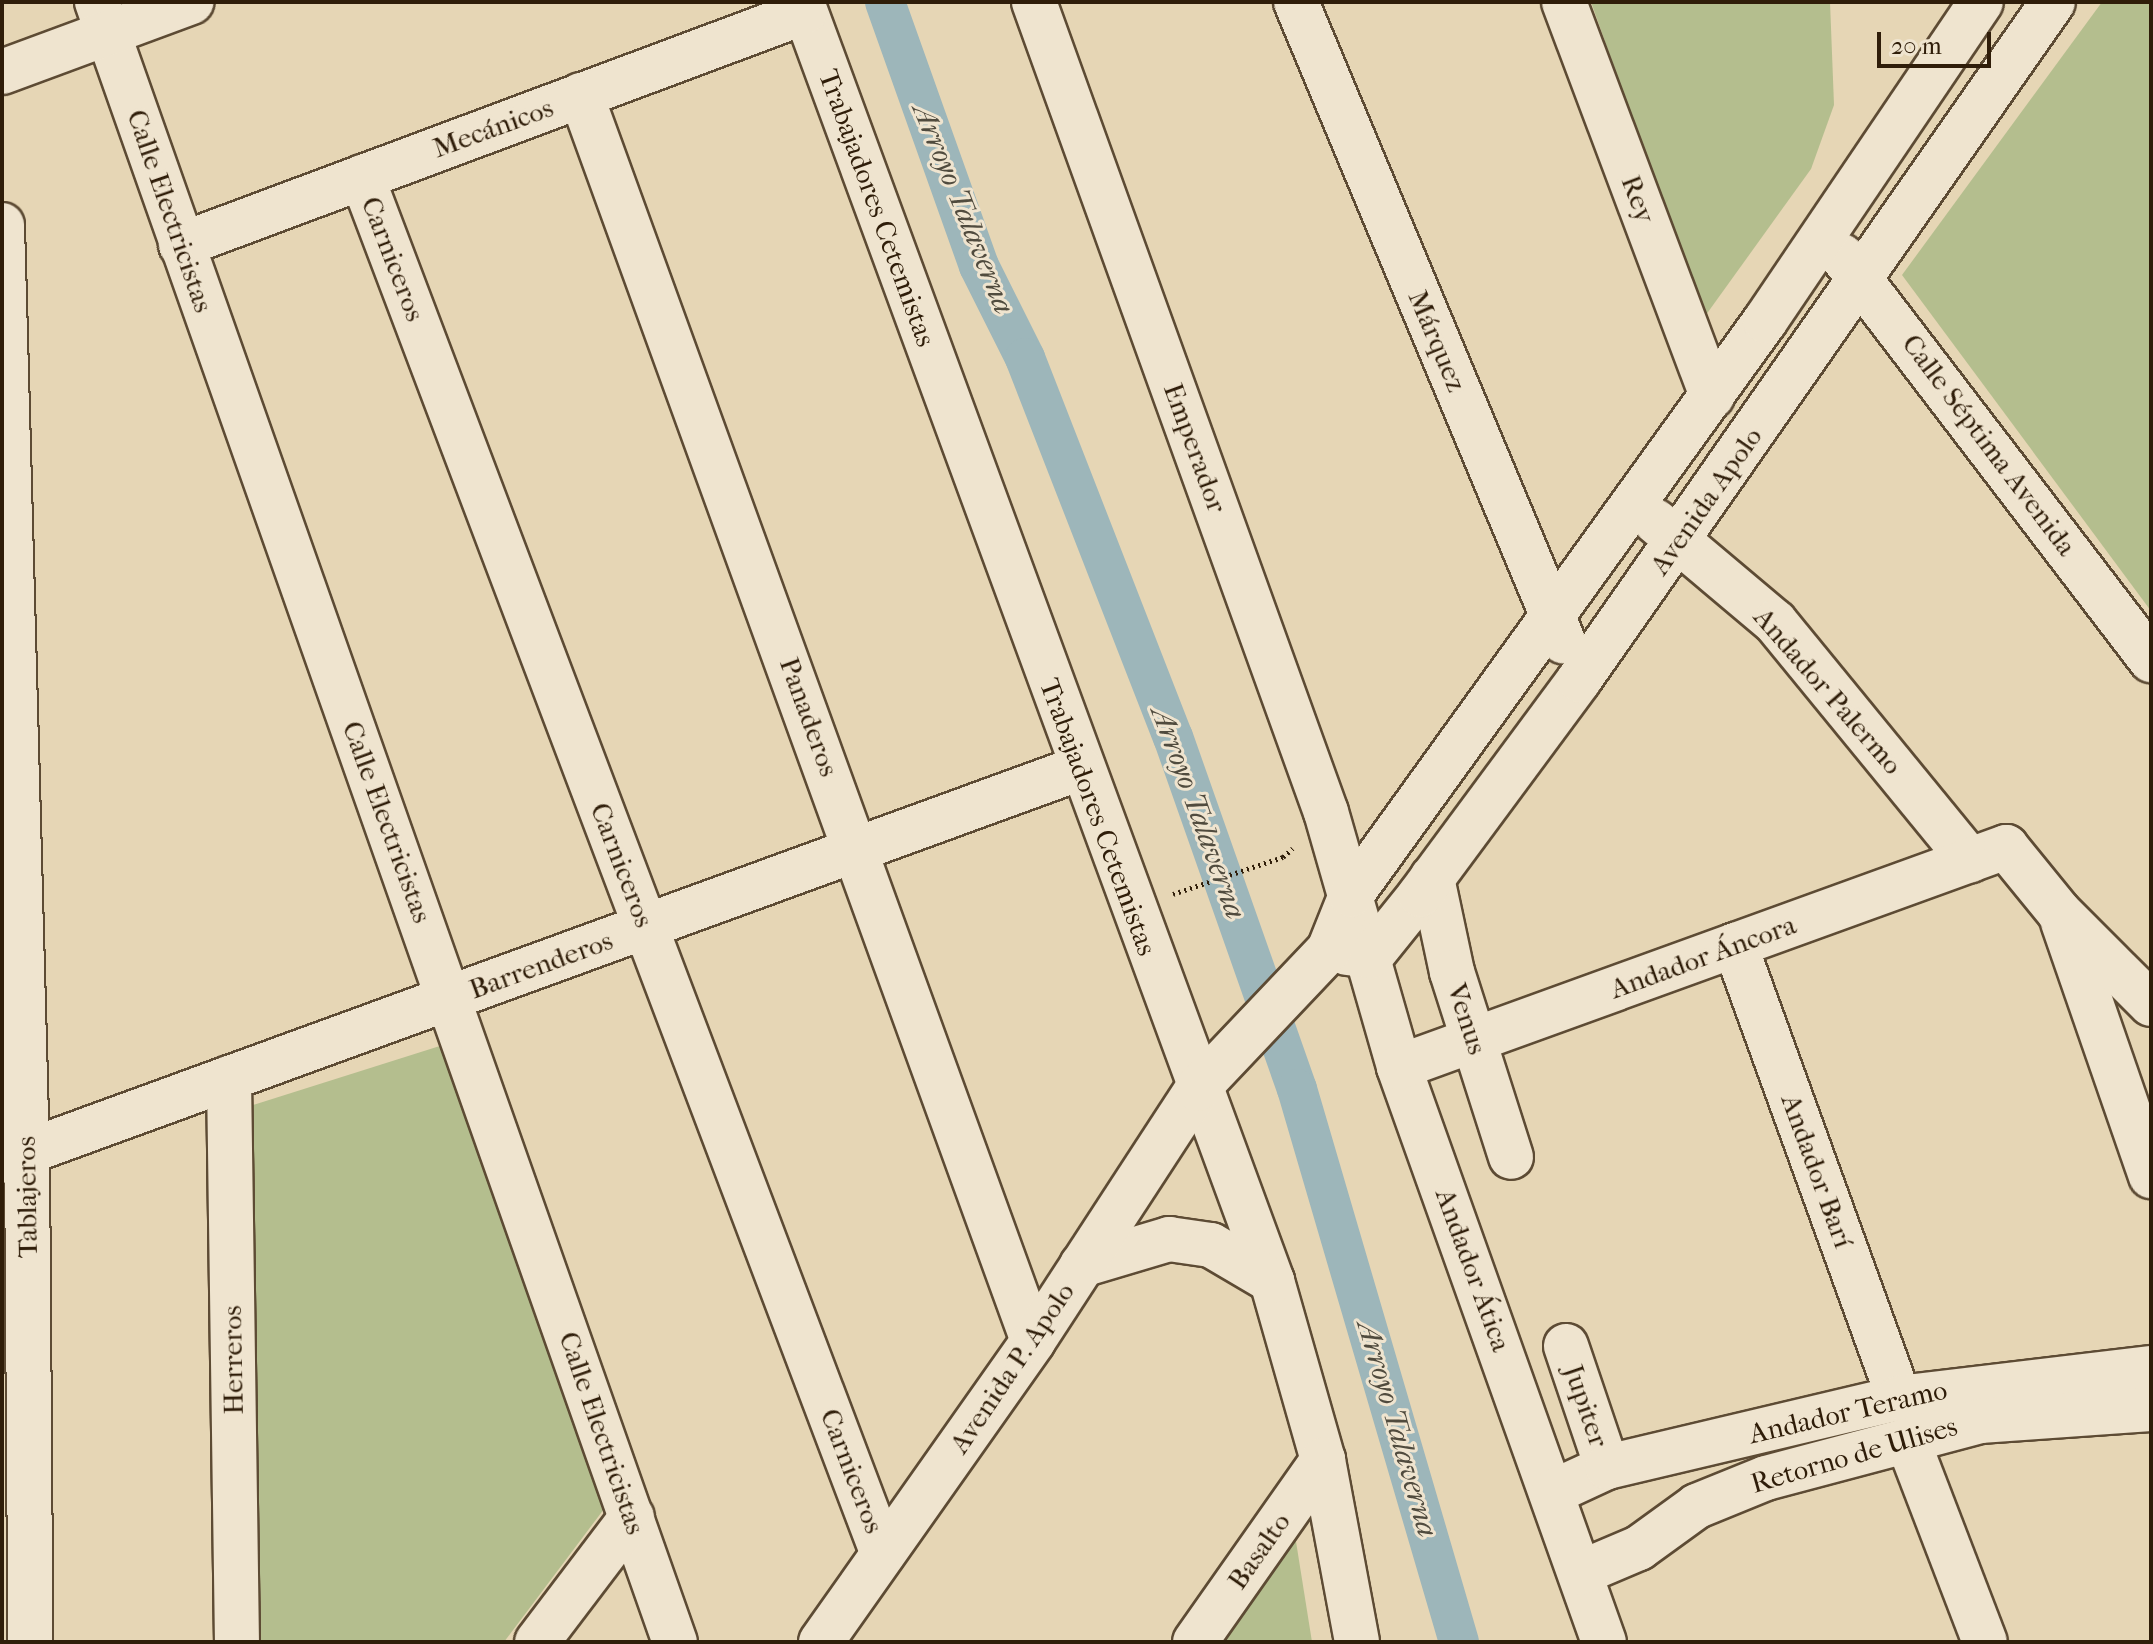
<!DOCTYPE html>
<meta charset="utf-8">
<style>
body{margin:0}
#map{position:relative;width:2153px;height:1644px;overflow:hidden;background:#e6d6b5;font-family:"IM FELL French Canon",serif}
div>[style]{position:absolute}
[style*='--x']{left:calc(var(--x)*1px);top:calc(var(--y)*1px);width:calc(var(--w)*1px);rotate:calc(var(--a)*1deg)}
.green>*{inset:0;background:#b4be8e}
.canal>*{height:40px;margin:-20px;padding:0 20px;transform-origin:20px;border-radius:20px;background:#9db6ba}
.path>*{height:5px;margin-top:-2.5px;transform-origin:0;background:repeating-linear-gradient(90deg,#2f1d09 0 2px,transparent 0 6px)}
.roads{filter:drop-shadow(2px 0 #5d4b34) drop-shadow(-2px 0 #5d4b34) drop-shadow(0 2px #5d4b34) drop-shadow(0 -2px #5d4b34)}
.minor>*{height:44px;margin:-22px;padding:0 22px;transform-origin:22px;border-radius:22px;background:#efe4cf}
span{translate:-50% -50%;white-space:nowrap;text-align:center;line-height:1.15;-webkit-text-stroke:6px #efe4cf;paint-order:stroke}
.street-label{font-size:28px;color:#2f1d09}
.water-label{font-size:30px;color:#504b3e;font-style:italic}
.frame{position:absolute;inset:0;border:4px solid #2f1d09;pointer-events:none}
.scale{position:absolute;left:1877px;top:32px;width:114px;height:36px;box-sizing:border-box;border:4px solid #2f1d09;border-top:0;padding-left:10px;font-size:24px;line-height:28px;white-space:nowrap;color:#2f1d09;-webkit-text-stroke:6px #efe4cf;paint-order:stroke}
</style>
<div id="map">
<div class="green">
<div style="clip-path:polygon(1591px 2px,1830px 2px,1834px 105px,1811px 169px,1703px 319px)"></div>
<div style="clip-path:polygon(2102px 2px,2151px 2px,2151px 611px,1902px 275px)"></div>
<div style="clip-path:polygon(443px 1045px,604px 1509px,504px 1642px,261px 1642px,253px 1105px)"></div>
<div style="clip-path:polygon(1294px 1529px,1312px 1642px,1212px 1642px)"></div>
</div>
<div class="canal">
<div style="--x:885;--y:2;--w:280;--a:70.4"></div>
<div style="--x:979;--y:266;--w:103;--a:63.4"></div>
<div style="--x:1025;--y:358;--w:407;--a:68.7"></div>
<div style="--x:1173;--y:737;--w:373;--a:70.6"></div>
<div style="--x:1297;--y:1089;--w:576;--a:73.67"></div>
</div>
<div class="path">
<div style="--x:1173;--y:894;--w:116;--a:-18.6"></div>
<div style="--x:1283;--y:857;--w:13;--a:-42"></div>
</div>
<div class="roads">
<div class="minor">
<div style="--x:97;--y:2;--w:1739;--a:70.59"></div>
<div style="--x:802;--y:2;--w:1363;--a:69.82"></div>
<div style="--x:1272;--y:1281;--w:186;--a:74.1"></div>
<div style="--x:1323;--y:1460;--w:185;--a:79.4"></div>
<div style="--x:1034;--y:2;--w:861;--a:70.18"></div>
<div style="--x:1326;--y:812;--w:265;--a:74"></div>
<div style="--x:1399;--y:1067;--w:610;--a:70.38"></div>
<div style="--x:1296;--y:2;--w:693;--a:67.32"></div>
<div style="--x:1564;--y:2;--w:421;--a:69.4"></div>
<div style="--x:2;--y:72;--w:202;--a:-20.3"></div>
<div style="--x:581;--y:95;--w:1325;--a:70.06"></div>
<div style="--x:362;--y:177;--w:1472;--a:69.28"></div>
<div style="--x:2;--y:225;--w:930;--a:88.46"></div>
<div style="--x:27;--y:1155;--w:487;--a:89.6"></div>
<div style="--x:181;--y:245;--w:666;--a:-20.48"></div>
<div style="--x:1842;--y:256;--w:509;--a:52.59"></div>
<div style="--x:1655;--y:521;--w:157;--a:40.1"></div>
<div style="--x:1775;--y:622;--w:308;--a:50.7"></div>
<div style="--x:1432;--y:878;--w:96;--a:78"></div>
<div style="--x:1452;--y:972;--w:194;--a:72.3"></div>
<div style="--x:2063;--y:922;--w:269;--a:70.9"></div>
<div style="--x:1735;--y:945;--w:482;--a:70.1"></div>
<div style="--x:1347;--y:953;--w:24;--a:7"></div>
<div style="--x:1371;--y:956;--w:78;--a:-51.2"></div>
<div style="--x:1420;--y:895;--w:267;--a:-53.5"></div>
<div style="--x:1579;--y:680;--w:827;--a:-55.04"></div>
<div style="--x:1399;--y:1067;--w:646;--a:-19.92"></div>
<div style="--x:2006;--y:847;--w:84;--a:50.8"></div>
<div style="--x:2059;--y:912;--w:130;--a:45"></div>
<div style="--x:229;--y:1078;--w:564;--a:89.19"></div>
<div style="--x:2;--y:1161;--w:1147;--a:-20.03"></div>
<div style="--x:1082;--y:1265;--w:91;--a:-16.6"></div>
<div style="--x:1169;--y:1239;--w:42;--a:8.1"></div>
<div style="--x:1211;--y:1245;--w:71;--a:30.5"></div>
<div style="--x:1566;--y:1346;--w:128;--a:71.3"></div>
<div style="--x:1907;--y:1439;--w:217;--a:69"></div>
<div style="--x:1553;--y:1492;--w:60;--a:-24.8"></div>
<div style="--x:1607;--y:1467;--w:300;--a:-13.3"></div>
<div style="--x:1899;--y:1398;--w:254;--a:-6.8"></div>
<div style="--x:1580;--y:1573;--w:64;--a:-23"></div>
<div style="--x:1639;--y:1548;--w:72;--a:-35.9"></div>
<div style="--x:1697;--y:1506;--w:74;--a:-22.1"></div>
<div style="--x:1766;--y:1478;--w:221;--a:-14.9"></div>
<div style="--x:1980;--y:1421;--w:171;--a:-4"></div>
<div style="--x:537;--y:1642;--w:157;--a:-52.8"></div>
<div style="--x:821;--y:1642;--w:368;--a:-54.8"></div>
<div style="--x:1033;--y:1341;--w:301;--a:-56.9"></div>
<div style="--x:1197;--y:1089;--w:192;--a:-46.5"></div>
<div style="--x:1329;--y:950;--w:59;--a:-68.2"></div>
<div style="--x:1351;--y:895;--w:708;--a:-54.2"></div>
<div style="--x:1765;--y:321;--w:385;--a:-55.9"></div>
<div style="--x:1195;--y:1642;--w:223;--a:-54.9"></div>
</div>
</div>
<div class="street-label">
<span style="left:493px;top:128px;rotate:-20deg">Mecánicos</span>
<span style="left:1638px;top:199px;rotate:69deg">Rey</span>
<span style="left:877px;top:208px;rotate:70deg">Trabajadores Cetemistas</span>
<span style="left:170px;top:211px;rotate:71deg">Calle Electricistas</span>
<span style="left:393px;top:259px;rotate:69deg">Carniceros</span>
<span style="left:1437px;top:341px;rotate:67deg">Márquez</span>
<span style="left:1989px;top:445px;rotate:53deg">Calle Séptima Avenida</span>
<span style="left:1195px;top:448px;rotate:70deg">Emperador</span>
<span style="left:1706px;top:501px;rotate:-55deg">Avenida Apolo</span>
<span style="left:1828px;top:691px;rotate:49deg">Andador Palermo</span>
<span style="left:809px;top:717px;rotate:70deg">Panaderos</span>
<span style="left:1098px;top:817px;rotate:70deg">Trabajadores Cetemistas</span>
<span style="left:387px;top:822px;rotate:70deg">Calle Electricistas</span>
<span style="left:622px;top:865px;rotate:69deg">Carniceros</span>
<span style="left:1703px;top:957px;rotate:-20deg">Andador Áncora</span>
<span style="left:541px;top:965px;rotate:-20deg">Barrenderos</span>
<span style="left:1467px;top:1019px;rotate:72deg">Venus</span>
<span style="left:1817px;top:1171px;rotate:70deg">Andador Barí</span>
<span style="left:27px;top:1197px;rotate:-91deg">Tablajeros</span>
<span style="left:1473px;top:1270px;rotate:70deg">Andador Ática</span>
<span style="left:233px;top:1360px;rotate:-91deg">Herreros</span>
<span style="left:1012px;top:1368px;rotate:-56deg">Avenida P. Apolo</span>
<span style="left:1586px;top:1406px;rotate:71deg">Jupiter</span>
<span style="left:1848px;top:1412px;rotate:-13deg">Andador Teramo</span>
<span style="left:602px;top:1433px;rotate:71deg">Calle Electricistas</span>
<span style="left:1854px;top:1455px;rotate:-16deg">Retorno de Ulises</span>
<span style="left:852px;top:1471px;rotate:69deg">Carniceros</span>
<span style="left:1259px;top:1551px;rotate:-55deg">Basalto</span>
</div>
<div class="water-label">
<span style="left:963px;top:209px;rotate:68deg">Arroyo Talaverna</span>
<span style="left:1198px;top:813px;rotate:70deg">Arroyo Talaverna</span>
<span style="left:1397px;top:1429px;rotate:74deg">Arroyo Talaverna</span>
</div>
<div class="frame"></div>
<div class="scale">20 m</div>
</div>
